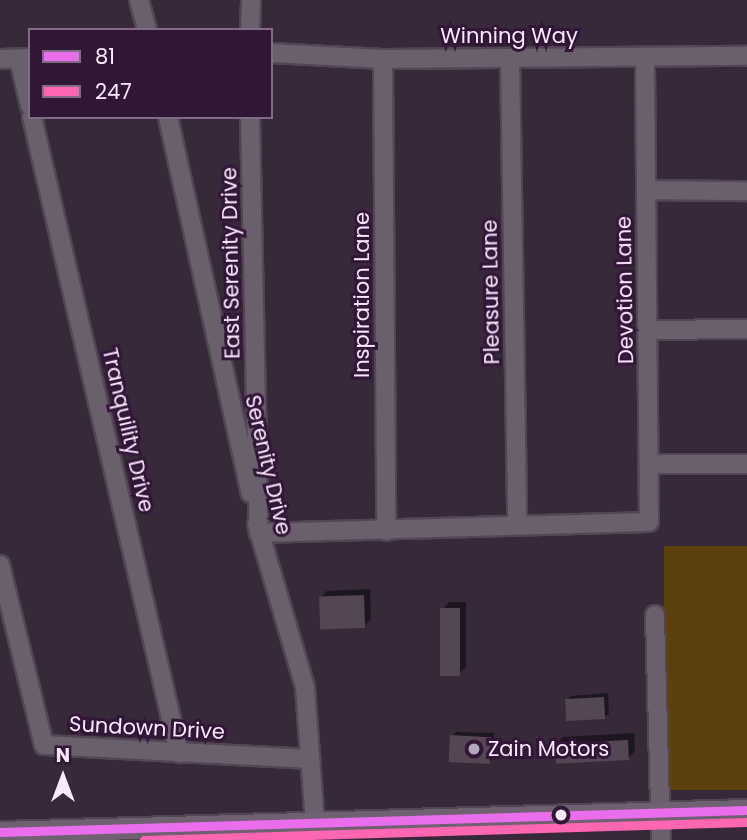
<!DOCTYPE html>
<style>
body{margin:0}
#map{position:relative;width:747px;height:840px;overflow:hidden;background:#37283a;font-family:Poppins,sans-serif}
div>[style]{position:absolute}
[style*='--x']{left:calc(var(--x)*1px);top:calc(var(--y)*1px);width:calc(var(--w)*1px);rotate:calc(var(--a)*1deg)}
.green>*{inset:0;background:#5b410f;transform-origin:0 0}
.shadow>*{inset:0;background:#0007}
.building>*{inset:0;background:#544653;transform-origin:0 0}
.roads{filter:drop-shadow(2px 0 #524554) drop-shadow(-2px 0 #524554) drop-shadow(0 2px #524554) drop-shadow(0 -2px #524554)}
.minor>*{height:18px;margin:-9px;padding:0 9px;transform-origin:9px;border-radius:9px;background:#6a5f6d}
.major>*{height:21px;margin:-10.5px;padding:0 10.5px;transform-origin:10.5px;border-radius:10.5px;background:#6f6072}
.bus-1>*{height:9px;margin:-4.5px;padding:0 4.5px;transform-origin:4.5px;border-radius:4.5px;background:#ea6dec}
.bus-2>*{height:9px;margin:-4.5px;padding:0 4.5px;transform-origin:4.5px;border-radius:4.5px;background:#fe66b2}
.dots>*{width:19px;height:19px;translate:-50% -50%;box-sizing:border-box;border:4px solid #311736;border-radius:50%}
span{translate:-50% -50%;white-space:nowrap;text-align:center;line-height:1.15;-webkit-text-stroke:6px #311736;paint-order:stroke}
.street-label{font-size:21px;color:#fbeafe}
.poi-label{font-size:21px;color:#fbeafe}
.left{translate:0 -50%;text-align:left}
.legend{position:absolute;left:28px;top:28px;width:245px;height:91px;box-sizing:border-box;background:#311736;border:2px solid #826b86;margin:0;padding:9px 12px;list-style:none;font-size:21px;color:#fbeafe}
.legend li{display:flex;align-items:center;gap:14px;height:35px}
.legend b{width:35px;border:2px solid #826b86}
.north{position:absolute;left:28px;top:742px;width:70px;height:70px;-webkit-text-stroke:5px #311736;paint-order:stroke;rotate:0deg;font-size:19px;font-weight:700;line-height:28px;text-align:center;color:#fbeafe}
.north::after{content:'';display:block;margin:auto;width:24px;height:32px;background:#fbeafe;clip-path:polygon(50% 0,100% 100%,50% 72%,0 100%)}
</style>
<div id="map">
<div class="green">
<div style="left:747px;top:546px;width:244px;height:83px;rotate:90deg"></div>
</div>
<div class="shadow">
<div style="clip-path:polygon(370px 589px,371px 619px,364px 626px,320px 598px,327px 591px)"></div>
<div style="clip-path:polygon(449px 602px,466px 602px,466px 667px,459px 674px,442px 610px)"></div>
<div style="clip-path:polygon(608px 693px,609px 713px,604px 718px,566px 700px,571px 696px)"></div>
<div style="clip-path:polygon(456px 732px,494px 733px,494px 756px,490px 761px,452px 736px)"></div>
<div style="clip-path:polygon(634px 733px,635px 751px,628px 758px,556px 744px,563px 737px)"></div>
</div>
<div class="building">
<div style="left:364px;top:595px;width:33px;height:45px;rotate:88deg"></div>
<div style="left:460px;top:608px;width:68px;height:20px;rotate:90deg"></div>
<div style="left:604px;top:697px;width:22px;height:39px;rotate:87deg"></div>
<div style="left:450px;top:735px;width:41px;height:27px;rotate:3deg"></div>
<div style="left:628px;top:740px;width:20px;height:73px;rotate:87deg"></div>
</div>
<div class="roads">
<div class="minor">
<div style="--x:139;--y:0;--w:31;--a:75"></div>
<div style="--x:250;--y:30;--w:30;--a:-88"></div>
<div style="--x:271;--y:53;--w:112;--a:3.1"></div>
<div style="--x:383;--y:59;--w:364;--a:-0.5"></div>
<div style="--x:0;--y:59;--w:30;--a:-2"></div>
<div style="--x:19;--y:59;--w:48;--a:76.8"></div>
<div style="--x:383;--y:59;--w:472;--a:89.6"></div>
<div style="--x:510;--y:59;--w:466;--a:89.1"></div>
<div style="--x:32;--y:117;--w:653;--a:76.99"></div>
<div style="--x:168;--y:117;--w:385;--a:77.6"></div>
<div style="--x:250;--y:117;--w:416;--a:88.8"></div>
<div style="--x:259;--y:533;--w:390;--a:-1.6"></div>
<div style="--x:649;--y:522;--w:465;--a:-90.5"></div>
<div style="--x:646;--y:190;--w:101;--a:0.6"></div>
<div style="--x:649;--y:330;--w:98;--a:-0.6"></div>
<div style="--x:650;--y:464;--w:97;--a:0"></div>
<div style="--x:257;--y:524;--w:170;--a:73.6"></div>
<div style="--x:305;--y:687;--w:136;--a:85.8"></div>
<div style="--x:0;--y:565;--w:185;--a:76.3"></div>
<div style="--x:44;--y:745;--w:263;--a:3"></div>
<div style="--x:655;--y:615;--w:225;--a:88.5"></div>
</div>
<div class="major">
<div style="--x:0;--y:832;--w:747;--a:-1.69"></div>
</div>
</div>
<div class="bus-1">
<div style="--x:0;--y:832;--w:747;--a:-1.69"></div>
</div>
<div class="bus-2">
<div style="--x:144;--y:840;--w:603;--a:-1.71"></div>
</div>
<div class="dots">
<div style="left:474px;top:749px;background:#b6a6b9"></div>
<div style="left:561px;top:815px;background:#fbeafe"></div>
</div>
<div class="street-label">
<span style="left:509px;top:36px">Winning Way</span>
<span style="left:231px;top:263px;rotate:-91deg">East Serenity Drive</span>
<span style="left:625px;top:290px;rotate:-91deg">Devotion Lane</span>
<span style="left:491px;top:292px;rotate:-91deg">Pleasure Lane</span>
<span style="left:362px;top:295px;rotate:-90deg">Inspiration Lane</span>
<span style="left:128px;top:430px;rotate:77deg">Tranquility Drive</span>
<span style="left:268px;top:465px;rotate:77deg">Serenity Drive</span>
<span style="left:147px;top:728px;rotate:3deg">Sundown Drive</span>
</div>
<div class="poi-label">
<span class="left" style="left:488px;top:749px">Zain Motors</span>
</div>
<ul class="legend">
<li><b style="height:9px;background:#ea6dec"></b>81</li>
<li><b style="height:9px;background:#fe66b2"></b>247</li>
</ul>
<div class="north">N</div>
</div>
